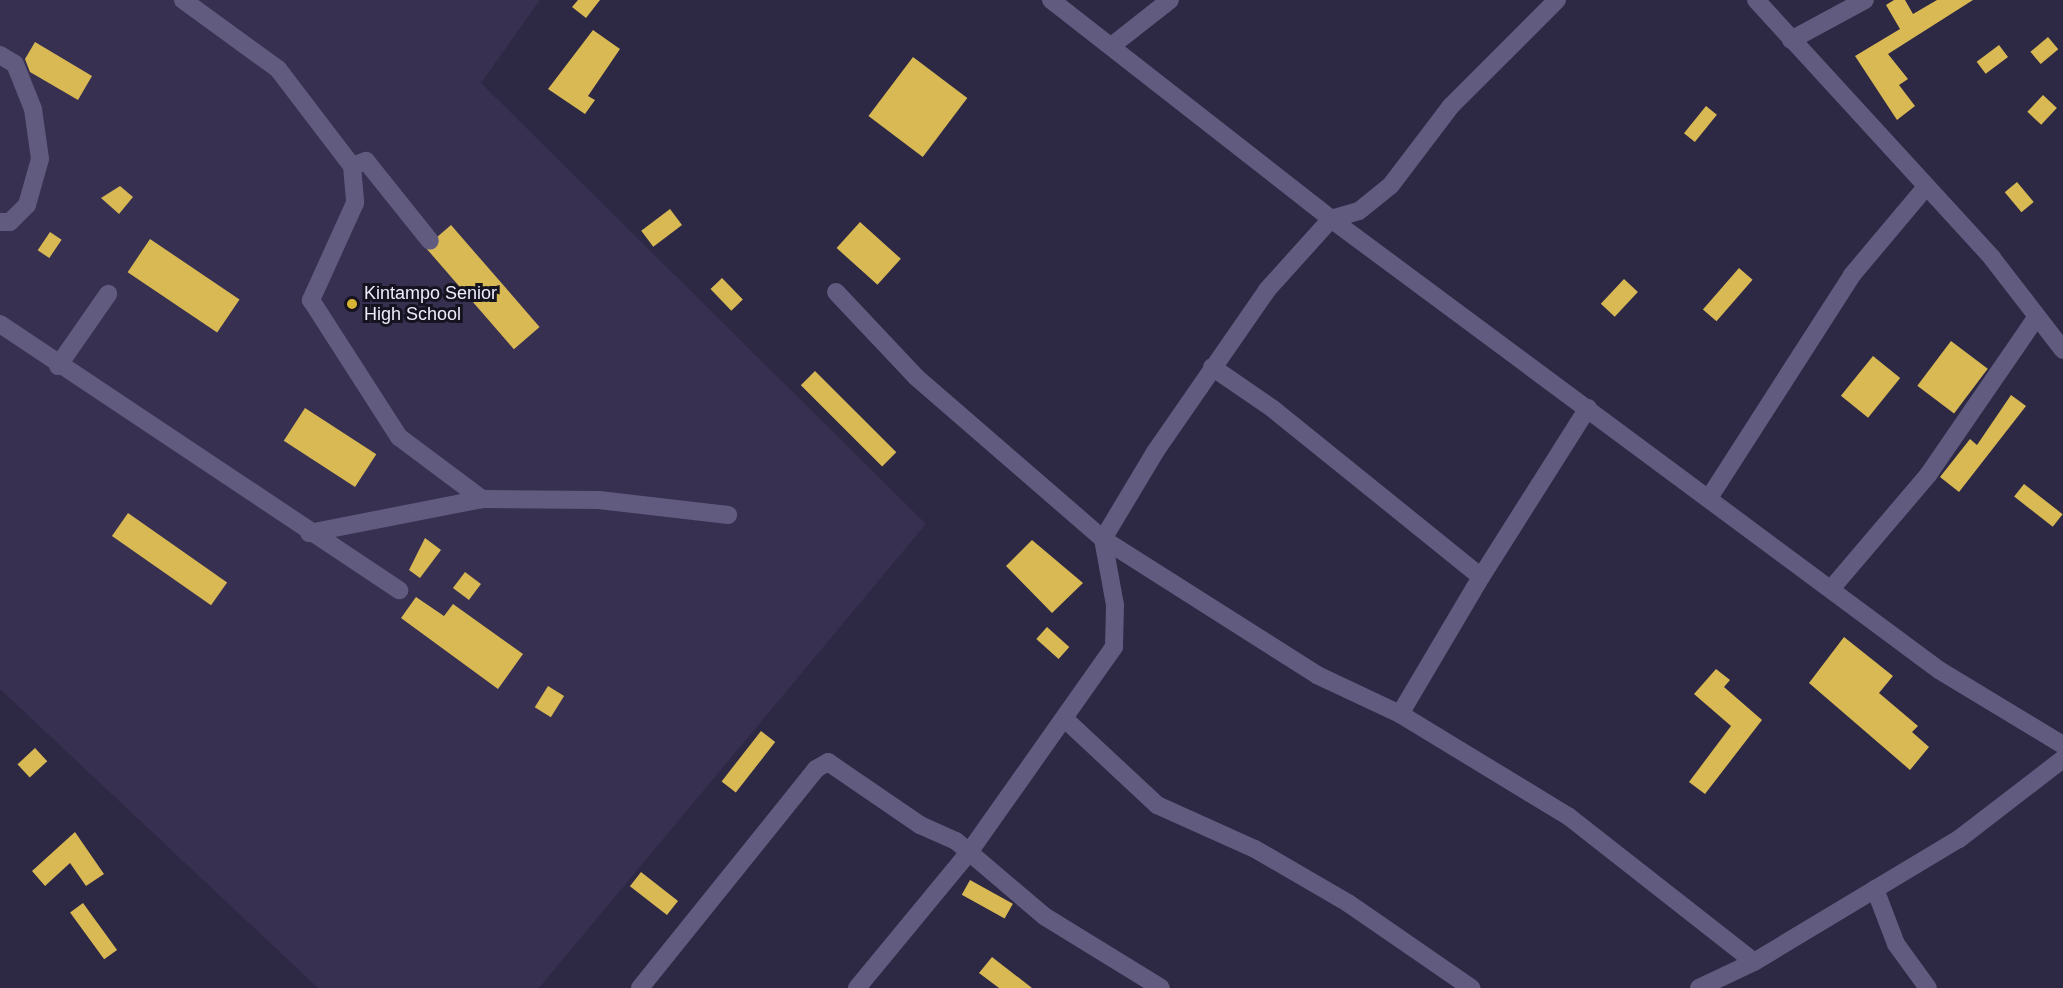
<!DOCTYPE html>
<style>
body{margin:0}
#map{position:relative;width:2063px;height:988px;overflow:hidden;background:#2d2843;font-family:Arial,sans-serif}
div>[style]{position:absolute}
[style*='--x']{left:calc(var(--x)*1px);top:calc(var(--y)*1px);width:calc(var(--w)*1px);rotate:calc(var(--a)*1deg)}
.built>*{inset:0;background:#373050}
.building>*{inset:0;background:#d9b954;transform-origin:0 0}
.street>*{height:18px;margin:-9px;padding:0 9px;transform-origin:9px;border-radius:9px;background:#615b7f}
.dots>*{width:16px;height:16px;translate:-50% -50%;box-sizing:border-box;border:3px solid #15131f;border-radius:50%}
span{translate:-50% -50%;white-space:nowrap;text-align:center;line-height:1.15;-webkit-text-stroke:6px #15131f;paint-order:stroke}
.poi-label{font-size:18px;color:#edebfc}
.left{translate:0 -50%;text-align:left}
</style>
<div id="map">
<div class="built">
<div style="clip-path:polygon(0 0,540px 0,481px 83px,926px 524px,539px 988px,318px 988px,0 689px)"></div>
</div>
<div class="building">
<div style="clip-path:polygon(578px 0,600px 0,586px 18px,572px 7px)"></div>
<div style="clip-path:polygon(1894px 0,1905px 0,1913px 14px,1937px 0,1973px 0,1888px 54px,1908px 79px,1899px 85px,1915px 106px,1897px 120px,1855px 56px,1900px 29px,1886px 5px)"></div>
<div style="clip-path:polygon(593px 30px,620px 49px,588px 96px,595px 100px,585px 114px,548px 89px)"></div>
<div style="left:2048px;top:37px;width:16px;height:23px;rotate:50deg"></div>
<div style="clip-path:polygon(35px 42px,92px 76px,78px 100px,30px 72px,25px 59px)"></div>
<div style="left:1999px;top:45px;width:15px;height:28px;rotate:53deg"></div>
<div style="left:913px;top:57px;width:68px;height:74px;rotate:37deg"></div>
<div style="left:2043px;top:95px;width:19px;height:23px;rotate:43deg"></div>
<div style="left:1706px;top:106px;width:14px;height:35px;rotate:39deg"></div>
<div style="left:2017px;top:182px;width:26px;height:16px;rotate:50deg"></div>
<div style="clip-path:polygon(120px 186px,133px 197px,119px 214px,101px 198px)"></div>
<div style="left:670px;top:209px;width:20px;height:36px;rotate:53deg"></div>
<div style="left:860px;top:222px;width:55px;height:35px;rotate:42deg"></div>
<div style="left:451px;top:225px;width:135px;height:34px;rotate:49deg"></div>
<div style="left:50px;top:232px;width:14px;height:22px;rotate:34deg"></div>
<div style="left:150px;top:239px;width:108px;height:40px;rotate:34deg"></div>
<div style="left:1739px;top:268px;width:18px;height:55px;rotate:41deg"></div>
<div style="left:722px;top:278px;width:30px;height:16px;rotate:46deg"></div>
<div style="left:1624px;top:279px;width:19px;height:34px;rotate:43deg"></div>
<div style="left:1951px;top:341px;width:46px;height:56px;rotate:37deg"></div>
<div style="left:1873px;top:356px;width:35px;height:51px;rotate:39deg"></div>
<div style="left:815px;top:371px;width:115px;height:20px;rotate:45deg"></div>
<div style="clip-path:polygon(2011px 395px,2026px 406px,1959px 492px,1940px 477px,1970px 439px,1977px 445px)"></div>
<div style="left:305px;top:408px;width:85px;height:39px;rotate:33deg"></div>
<div style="left:2024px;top:484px;width:49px;height:16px;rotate:38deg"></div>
<div style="left:128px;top:513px;width:121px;height:28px;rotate:35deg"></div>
<div style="clip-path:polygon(425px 538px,441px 550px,420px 578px,409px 570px)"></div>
<div style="clip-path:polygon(1032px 540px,1083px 583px,1052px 613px,1006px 566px)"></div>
<div style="left:465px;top:572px;width:20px;height:20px;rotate:37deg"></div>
<div style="clip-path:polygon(416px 597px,444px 616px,453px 604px,523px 654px,498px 689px,401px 618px)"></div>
<div style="left:1047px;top:627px;width:30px;height:16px;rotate:42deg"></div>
<div style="clip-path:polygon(1844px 637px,1893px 676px,1879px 693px,1918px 726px,1912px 732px,1929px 747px,1910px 770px,1809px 683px)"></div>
<div style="clip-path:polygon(1716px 669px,1730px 680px,1724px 687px,1762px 720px,1705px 794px,1689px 782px,1731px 726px,1694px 694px)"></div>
<div style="left:548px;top:686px;width:19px;height:25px;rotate:32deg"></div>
<div style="left:761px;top:731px;width:18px;height:64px;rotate:38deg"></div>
<div style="left:35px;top:748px;width:18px;height:24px;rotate:47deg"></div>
<div style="clip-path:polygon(75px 832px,104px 874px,86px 886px,70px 863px,45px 886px,32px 871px)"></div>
<div style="left:641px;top:872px;width:47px;height:18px;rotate:38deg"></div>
<div style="left:970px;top:880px;width:49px;height:17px;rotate:29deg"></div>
<div style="left:83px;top:903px;width:58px;height:16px;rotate:54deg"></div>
<div style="clip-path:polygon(992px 957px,1032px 988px,999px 988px,979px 973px)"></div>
</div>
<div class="street">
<div style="--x:183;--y:0;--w:117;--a:36"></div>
<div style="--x:278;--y:69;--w:122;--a:52.7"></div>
<div style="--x:352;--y:166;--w:37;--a:85"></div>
<div style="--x:355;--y:203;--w:107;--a:114.4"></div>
<div style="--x:311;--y:300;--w:163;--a:57.3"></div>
<div style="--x:399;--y:437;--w:104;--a:36.8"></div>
<div style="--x:482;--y:499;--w:117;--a:0.5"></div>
<div style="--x:599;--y:500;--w:130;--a:6.6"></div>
<div style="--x:1051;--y:0;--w:355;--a:38"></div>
<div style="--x:1331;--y:219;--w:757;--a:36.57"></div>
<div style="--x:1939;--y:670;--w:145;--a:31.2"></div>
<div style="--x:1756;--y:0;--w:350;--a:47.5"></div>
<div style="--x:1992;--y:258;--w:116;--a:52.3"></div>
<div style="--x:1791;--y:40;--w:84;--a:-28.4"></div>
<div style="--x:1114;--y:44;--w:71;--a:-38.2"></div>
<div style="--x:0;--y:55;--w:17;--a:31"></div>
<div style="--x:15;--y:64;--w:48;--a:68.2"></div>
<div style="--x:33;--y:109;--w:50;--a:82"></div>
<div style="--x:40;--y:159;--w:48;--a:105.8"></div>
<div style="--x:27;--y:205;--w:24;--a:135"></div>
<div style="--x:10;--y:222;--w:10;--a:180"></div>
<div style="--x:352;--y:166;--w:15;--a:-20"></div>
<div style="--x:366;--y:161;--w:102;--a:51.3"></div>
<div style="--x:836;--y:292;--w:117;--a:46.7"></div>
<div style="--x:916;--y:377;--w:247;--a:40.9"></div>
<div style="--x:1103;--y:539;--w:101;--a:-59.1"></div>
<div style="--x:1155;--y:452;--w:197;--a:-55.3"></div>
<div style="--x:1267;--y:290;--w:96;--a:-48"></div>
<div style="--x:1331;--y:219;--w:29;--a:-16"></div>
<div style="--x:1359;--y:211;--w:41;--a:-39.1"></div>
<div style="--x:1391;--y:185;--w:99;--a:-52.8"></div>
<div style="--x:1451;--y:106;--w:150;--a:-45"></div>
<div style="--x:0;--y:324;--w:480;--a:33.7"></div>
<div style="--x:58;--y:366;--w:88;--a:-55.2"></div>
<div style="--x:1212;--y:367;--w:74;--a:34.5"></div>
<div style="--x:1273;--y:409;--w:267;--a:38.9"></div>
<div style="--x:1481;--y:577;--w:159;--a:120.6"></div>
<div style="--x:1709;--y:498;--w:265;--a:-57.3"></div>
<div style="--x:1852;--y:275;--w:114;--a:-50"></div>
<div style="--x:309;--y:533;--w:176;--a:-11.1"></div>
<div style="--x:1103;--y:539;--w:254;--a:32.4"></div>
<div style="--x:1317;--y:675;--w:92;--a:25.2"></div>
<div style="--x:1400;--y:714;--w:197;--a:31.3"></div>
<div style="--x:1568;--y:816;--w:236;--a:38.1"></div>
<div style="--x:1481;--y:577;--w:200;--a:-57.7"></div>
<div style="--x:1831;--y:589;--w:150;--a:-49.6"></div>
<div style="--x:1928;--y:475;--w:191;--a:-55.5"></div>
<div style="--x:1067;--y:721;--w:123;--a:43"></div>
<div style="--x:1157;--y:805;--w:107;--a:24.2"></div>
<div style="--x:1255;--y:849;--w:108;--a:30.1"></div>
<div style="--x:1348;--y:903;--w:150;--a:34.6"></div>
<div style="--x:1875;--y:889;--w:59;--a:69.1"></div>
<div style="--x:1896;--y:944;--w:54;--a:54"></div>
<div style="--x:640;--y:988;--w:281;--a:-51.2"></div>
<div style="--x:816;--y:769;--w:14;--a:-30"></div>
<div style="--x:828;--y:762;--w:112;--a:34.4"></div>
<div style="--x:920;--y:825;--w:39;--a:24"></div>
<div style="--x:956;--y:841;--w:116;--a:40.4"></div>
<div style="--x:1044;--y:916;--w:137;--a:31.6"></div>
<div style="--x:857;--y:988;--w:178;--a:-50.5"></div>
<div style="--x:970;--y:851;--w:250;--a:-54.8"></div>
<div style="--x:1114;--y:647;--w:42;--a:-88.6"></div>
<div style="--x:1115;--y:605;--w:67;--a:-100.3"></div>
<div style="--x:1699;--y:988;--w:61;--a:-25.3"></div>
<div style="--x:1754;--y:962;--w:239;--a:-31"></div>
<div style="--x:1959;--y:839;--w:131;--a:-37.6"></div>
</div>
<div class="dots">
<div style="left:352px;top:304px;background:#d9b434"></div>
</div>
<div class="poi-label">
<span class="left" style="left:364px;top:304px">Kintampo Senior<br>High School</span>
</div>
</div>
